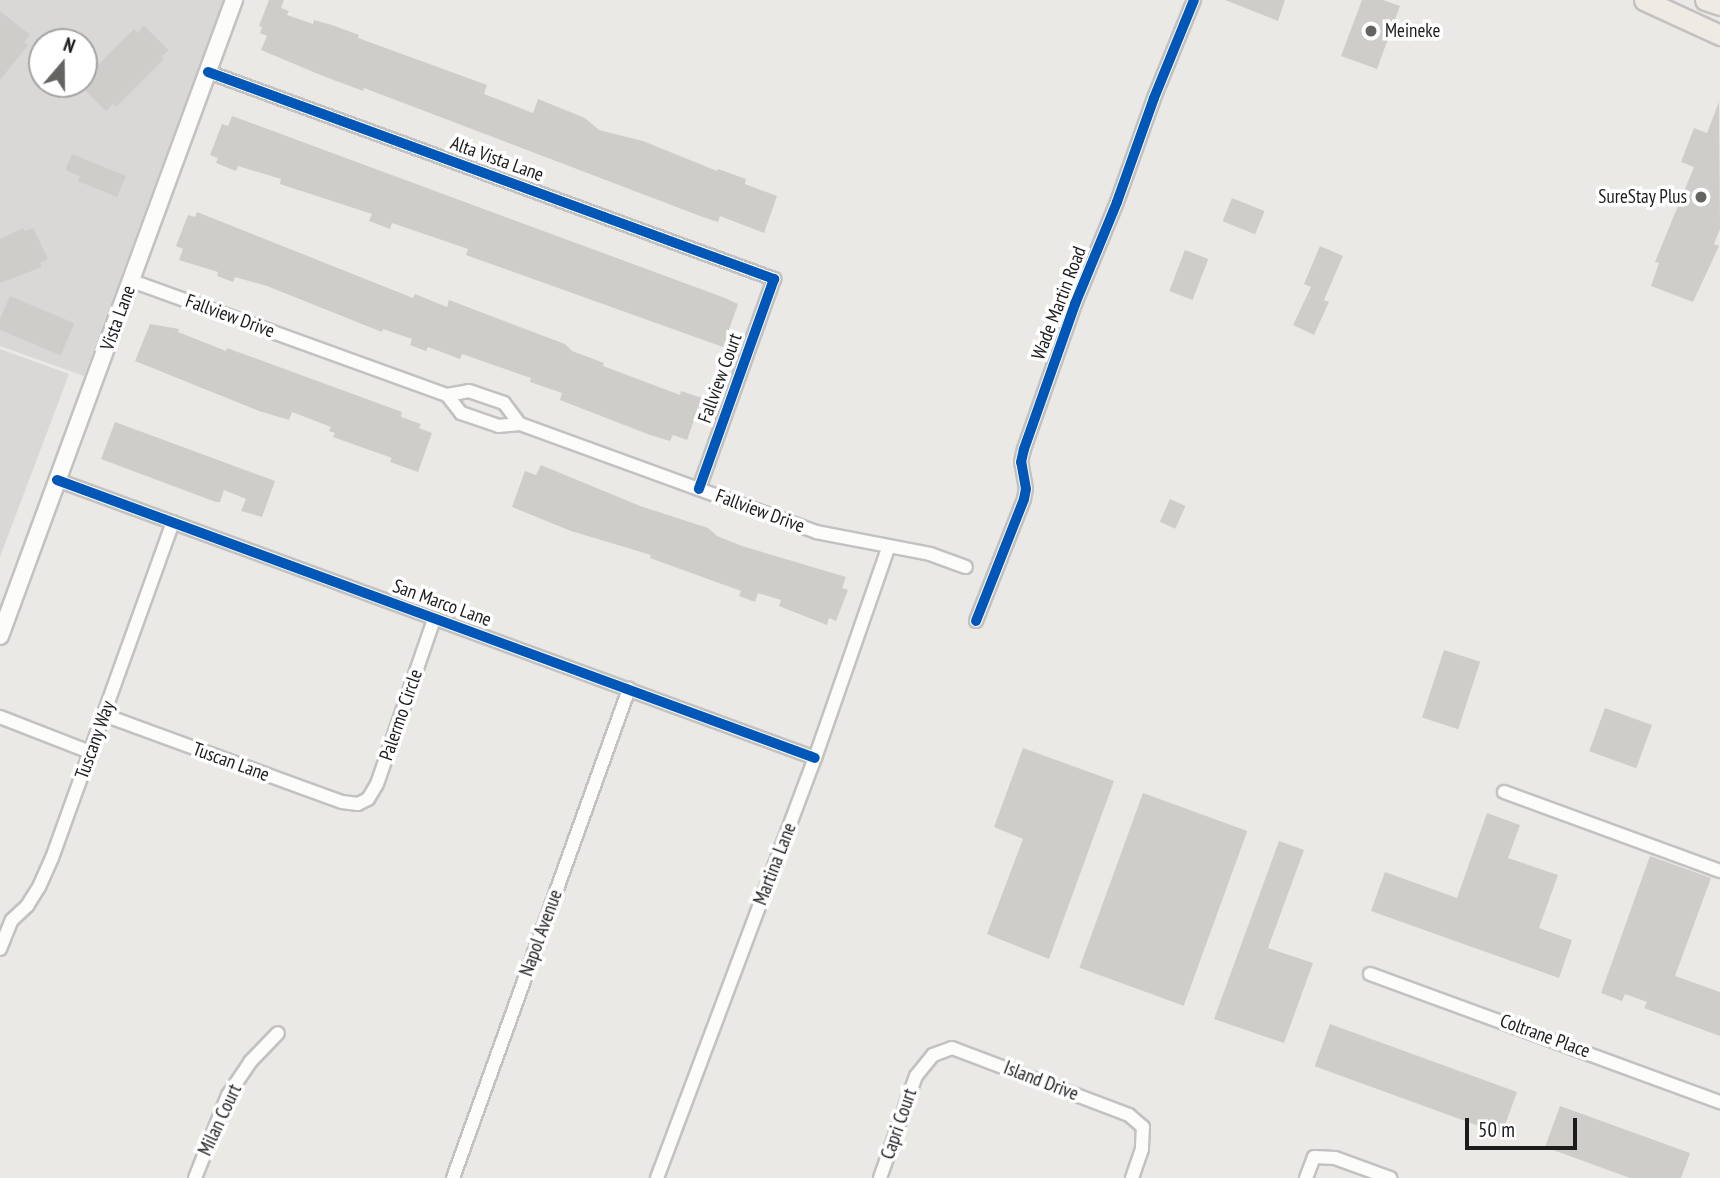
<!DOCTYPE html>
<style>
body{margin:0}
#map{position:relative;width:1720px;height:1178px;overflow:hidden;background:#eae9e5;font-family:"PT Sans Narrow",sans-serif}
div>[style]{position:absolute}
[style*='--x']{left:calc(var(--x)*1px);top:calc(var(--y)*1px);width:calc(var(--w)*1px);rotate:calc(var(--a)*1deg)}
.residential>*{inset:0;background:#d9d8d6}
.building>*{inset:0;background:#cecdca;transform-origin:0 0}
.roads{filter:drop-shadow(2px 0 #c3c2c1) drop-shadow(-2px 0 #c3c2c1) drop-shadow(0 2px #c3c2c1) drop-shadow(0 -2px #c3c2c1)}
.minor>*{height:12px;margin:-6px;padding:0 6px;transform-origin:6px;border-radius:6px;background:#fcfcfb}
.tertiary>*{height:16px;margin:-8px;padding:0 8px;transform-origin:8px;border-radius:8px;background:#fcfcfb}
.primary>*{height:19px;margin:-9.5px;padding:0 9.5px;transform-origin:9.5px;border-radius:9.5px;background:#efebe4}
.cycleway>*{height:10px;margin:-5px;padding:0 5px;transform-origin:5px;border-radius:5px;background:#0057b8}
.dots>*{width:19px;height:19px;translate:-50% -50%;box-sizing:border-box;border:4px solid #fff;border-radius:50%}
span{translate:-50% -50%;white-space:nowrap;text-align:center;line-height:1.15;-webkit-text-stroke:7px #fff;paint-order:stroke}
.poi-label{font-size:19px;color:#1c1c1c}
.left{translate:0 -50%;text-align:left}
.right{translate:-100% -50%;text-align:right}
.street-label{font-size:19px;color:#1c1c1c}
.north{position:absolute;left:28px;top:28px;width:70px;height:70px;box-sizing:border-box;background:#fff;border:2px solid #a4a4a4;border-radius:50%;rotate:20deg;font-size:19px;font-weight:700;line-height:28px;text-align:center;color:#1c1c1c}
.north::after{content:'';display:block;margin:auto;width:24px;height:32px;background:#646462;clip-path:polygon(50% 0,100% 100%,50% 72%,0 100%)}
.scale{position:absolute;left:1465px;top:1118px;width:112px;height:32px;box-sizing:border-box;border:4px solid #1c1c1c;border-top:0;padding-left:9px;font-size:21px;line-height:24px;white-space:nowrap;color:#1c1c1c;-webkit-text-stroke:5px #fff;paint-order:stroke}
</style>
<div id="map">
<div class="residential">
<div style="clip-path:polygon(evenodd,0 0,223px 0,84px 376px,0 346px,0 0,42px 42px,84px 42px,84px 84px,42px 84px,42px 42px)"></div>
<div style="clip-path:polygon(0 349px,69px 374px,0 557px)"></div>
</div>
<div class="building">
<div style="clip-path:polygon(269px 0,284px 0,281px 8px,289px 11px,287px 15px,313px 24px,314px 20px,332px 25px,359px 35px,358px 38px,487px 85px,484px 94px,533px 113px,538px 99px,585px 118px,599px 130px,643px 141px,717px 171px,718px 169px,746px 179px,745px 184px,777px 196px,764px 233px,720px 216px,718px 222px,700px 216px,364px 88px,363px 91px,323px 76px,261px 50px,267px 36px,260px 33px,262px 27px,259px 26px)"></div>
<div style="clip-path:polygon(1225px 0,1285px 0,1278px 21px)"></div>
<div style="clip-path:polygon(1362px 0,1383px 0,1400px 6px,1377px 69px,1341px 56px)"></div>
<div style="clip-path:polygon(0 11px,30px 35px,24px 42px,28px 45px,0 80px)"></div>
<div style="clip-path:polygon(144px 26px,169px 50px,161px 57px,164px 59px,116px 107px,113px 104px,106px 111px,82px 87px,89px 80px,86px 77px,134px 29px,137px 33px)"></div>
<div style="clip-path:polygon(1719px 102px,1720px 229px,1714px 244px,1719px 246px,1693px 302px,1651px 286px,1659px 263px,1655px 262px,1694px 167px,1681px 162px,1694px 128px,1707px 133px)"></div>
<div style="clip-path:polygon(232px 116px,725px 298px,738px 304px,723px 347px,466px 255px,468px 249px,436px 238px,392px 223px,390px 229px,369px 221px,372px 214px,280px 184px,281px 179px,238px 166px,236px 171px,216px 163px,218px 158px,210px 155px,222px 124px,228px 126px)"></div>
<div style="clip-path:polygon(72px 154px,126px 176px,117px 197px,78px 181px,80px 176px,65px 170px)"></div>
<div style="left:1232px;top:198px;width:35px;height:25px;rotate:22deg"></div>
<div style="clip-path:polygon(197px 212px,413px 298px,415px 294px,447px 307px,449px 300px,565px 344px,572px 351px,604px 363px,603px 366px,680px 395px,681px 391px,702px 398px,687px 440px,673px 435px,670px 441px,650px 435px,560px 400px,562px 393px,530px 382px,531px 378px,462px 354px,460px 359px,428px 347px,426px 351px,410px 345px,412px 339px,383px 329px,382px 332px,267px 286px,235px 277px,233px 282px,217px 276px,218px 272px,179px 260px,183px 249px,176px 246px,188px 215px,195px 217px)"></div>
<div style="clip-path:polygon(23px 228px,25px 231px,33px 228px,48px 259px,40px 263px,42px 267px,0 283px,0 239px)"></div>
<div style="clip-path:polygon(1320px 246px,1343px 256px,1324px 300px,1329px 302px,1314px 335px,1293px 325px,1311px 287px,1304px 284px)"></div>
<div style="left:1185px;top:250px;width:25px;height:44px;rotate:21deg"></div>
<div style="left:10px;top:296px;width:70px;height:35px;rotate:23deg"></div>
<div style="clip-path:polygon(150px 324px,179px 329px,178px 332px,226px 351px,227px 348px,249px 356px,402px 412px,401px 417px,421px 424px,419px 428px,432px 433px,418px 472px,390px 462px,392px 458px,333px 437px,335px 433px,329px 431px,331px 427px,292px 412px,289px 420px,259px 411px,135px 361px)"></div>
<div style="clip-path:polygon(115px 422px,275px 481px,262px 517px,241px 511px,246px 499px,224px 490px,220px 502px,216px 502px,101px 459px)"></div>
<div style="clip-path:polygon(541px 465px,640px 506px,708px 528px,717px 536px,742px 546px,846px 577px,842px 588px,848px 590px,836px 621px,829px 618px,827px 625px,779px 606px,781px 600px,758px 593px,755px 602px,739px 596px,741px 591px,650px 558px,651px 555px,571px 531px,512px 507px,525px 471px,536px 475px)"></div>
<div style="left:1170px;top:499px;width:17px;height:25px;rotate:24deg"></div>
<div style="left:1444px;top:650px;width:38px;height:71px;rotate:18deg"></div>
<div style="left:1605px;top:708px;width:50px;height:46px;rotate:20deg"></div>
<div style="clip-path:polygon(1023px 748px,1114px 781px,1049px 959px,987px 934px,1023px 839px,994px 827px)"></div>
<div style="left:1143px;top:793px;width:111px;height:186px;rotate:20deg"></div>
<div style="clip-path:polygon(1487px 813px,1520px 825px,1508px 858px,1558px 875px,1539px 928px,1572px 940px,1559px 978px,1371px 911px,1385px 872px,1457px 898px)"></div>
<div style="clip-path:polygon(1279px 841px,1304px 850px,1268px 948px,1313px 963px,1284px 1043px,1214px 1019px)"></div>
<div style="clip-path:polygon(1650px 856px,1711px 878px,1675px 976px,1720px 992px,1720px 1036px,1644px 1008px,1647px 1002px,1625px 994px,1622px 1001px,1601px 993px)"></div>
<div style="left:1330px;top:1024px;width:199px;height:45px;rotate:20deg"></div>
<div style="clip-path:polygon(1560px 1106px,1690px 1153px,1681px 1178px,1630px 1178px,1545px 1147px)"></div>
</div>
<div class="roads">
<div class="minor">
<div style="--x:208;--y:72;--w:603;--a:20.09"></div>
<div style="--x:774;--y:279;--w:223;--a:109.7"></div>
<div style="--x:132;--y:281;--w:335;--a:19.9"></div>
<div style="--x:447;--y:395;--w:22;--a:-10"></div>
<div style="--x:469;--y:391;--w:37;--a:19"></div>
<div style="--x:504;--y:403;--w:26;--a:53"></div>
<div style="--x:447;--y:395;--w:23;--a:52"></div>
<div style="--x:461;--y:413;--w:39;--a:19"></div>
<div style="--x:498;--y:426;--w:22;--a:-5"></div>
<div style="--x:520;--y:424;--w:315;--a:20"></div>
<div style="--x:816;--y:532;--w:116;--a:10.9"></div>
<div style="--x:930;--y:554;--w:38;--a:20"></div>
<div style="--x:57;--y:480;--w:807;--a:20.14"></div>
<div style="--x:976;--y:621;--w:131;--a:-68.5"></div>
<div style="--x:1024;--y:499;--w:10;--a:-79"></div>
<div style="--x:1026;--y:489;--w:27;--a:-100"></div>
<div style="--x:1021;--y:462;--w:13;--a:-77"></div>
<div style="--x:1024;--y:449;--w:154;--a:-70.6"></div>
<div style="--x:1075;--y:304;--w:110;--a:-67.6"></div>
<div style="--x:1117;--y:202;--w:110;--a:-70.4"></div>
<div style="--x:1154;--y:98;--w:106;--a:-67.8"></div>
<div style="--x:104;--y:715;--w:253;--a:20.1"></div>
<div style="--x:342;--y:802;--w:16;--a:7"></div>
<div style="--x:358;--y:804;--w:11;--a:-27"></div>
<div style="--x:368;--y:799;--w:17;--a:-59"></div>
<div style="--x:377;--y:784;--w:175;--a:-70.9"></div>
<div style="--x:0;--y:717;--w:97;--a:21.3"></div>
<div style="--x:1504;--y:792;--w:230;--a:20.1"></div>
<div style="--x:0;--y:949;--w:31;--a:-68"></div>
<div style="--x:12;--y:920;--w:21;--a:-43"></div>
<div style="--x:27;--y:906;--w:22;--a:-58"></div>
<div style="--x:39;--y:887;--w:32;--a:-66"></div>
<div style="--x:52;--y:858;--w:357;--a:-70.2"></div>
<div style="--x:1370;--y:974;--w:373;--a:20.1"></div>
<div style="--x:195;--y:1178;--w:89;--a:-68.3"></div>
<div style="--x:228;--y:1095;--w:40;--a:-56"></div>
<div style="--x:250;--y:1062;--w:40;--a:-46"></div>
<div style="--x:453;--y:1178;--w:520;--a:-70.21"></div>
<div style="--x:657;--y:1178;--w:449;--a:-69.4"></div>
<div style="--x:815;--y:758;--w:222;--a:-70.8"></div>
<div style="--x:880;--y:1178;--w:108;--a:-70.6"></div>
<div style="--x:916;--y:1076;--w:27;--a:-51"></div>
<div style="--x:933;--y:1055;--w:20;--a:-20"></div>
<div style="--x:952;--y:1048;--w:189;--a:20.7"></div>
<div style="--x:1129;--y:1115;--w:18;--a:41"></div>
<div style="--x:1143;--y:1127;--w:22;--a:93"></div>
<div style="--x:1142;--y:1149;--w:31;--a:109"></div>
<div style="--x:1306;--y:1178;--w:22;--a:-69"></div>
<div style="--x:1314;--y:1157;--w:21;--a:3"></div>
<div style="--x:1335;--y:1158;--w:59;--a:20"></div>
</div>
<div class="tertiary">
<div style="--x:0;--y:636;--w:678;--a:-69.8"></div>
</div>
<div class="primary">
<div style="--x:1644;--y:0;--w:84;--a:24.7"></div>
<div style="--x:1705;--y:0;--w:16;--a:18"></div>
</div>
</div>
<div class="cycleway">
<div style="--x:208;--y:72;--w:603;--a:20.09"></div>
<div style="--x:774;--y:279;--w:223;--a:109.7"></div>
<div style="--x:57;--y:480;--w:807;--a:20.14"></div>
<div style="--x:976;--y:621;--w:131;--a:-68.5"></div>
<div style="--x:1024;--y:499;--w:10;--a:-79"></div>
<div style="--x:1026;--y:489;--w:27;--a:-100"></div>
<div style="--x:1021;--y:462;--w:13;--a:-77"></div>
<div style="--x:1024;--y:449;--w:154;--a:-70.6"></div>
<div style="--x:1075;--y:304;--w:110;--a:-67.6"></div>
<div style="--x:1117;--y:202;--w:110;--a:-70.4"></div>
<div style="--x:1154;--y:98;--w:106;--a:-67.8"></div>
</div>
<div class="dots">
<div style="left:1371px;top:31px;background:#646462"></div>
<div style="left:1701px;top:197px;background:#646462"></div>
</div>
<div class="poi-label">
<span class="left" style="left:1385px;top:31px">Meineke</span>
<span class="right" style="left:1687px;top:197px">SureStay Plus</span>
</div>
<div class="street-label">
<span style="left:497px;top:159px;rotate:20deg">Alta Vista Lane</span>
<span style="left:1059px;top:303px;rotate:-69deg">Wade Martin Road</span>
<span style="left:230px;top:316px;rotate:20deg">Fallview Drive</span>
<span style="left:118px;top:318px;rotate:-70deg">Vista Lane</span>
<span style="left:720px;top:378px;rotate:-70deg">Fallview Court</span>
<span style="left:760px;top:511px;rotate:20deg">Fallview Drive</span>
<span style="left:442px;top:603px;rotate:20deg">San Marco Lane</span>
<span style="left:401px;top:715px;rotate:-71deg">Palermo Circle</span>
<span style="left:95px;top:740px;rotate:-70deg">Tuscany Way</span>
<span style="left:231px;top:762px;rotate:20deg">Tuscan Lane</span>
<span style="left:775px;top:864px;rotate:-69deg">Martina Lane</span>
<span style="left:541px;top:933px;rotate:-70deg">Napol Avenue</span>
<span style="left:1545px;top:1036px;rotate:20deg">Coltrane Place</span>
<span style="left:1041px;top:1081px;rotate:21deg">Island Drive</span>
<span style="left:220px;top:1120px;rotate:-65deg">Milan Court</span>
<span style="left:899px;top:1124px;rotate:-71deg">Capri Court</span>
</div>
<div class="north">N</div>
<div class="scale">50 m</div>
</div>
